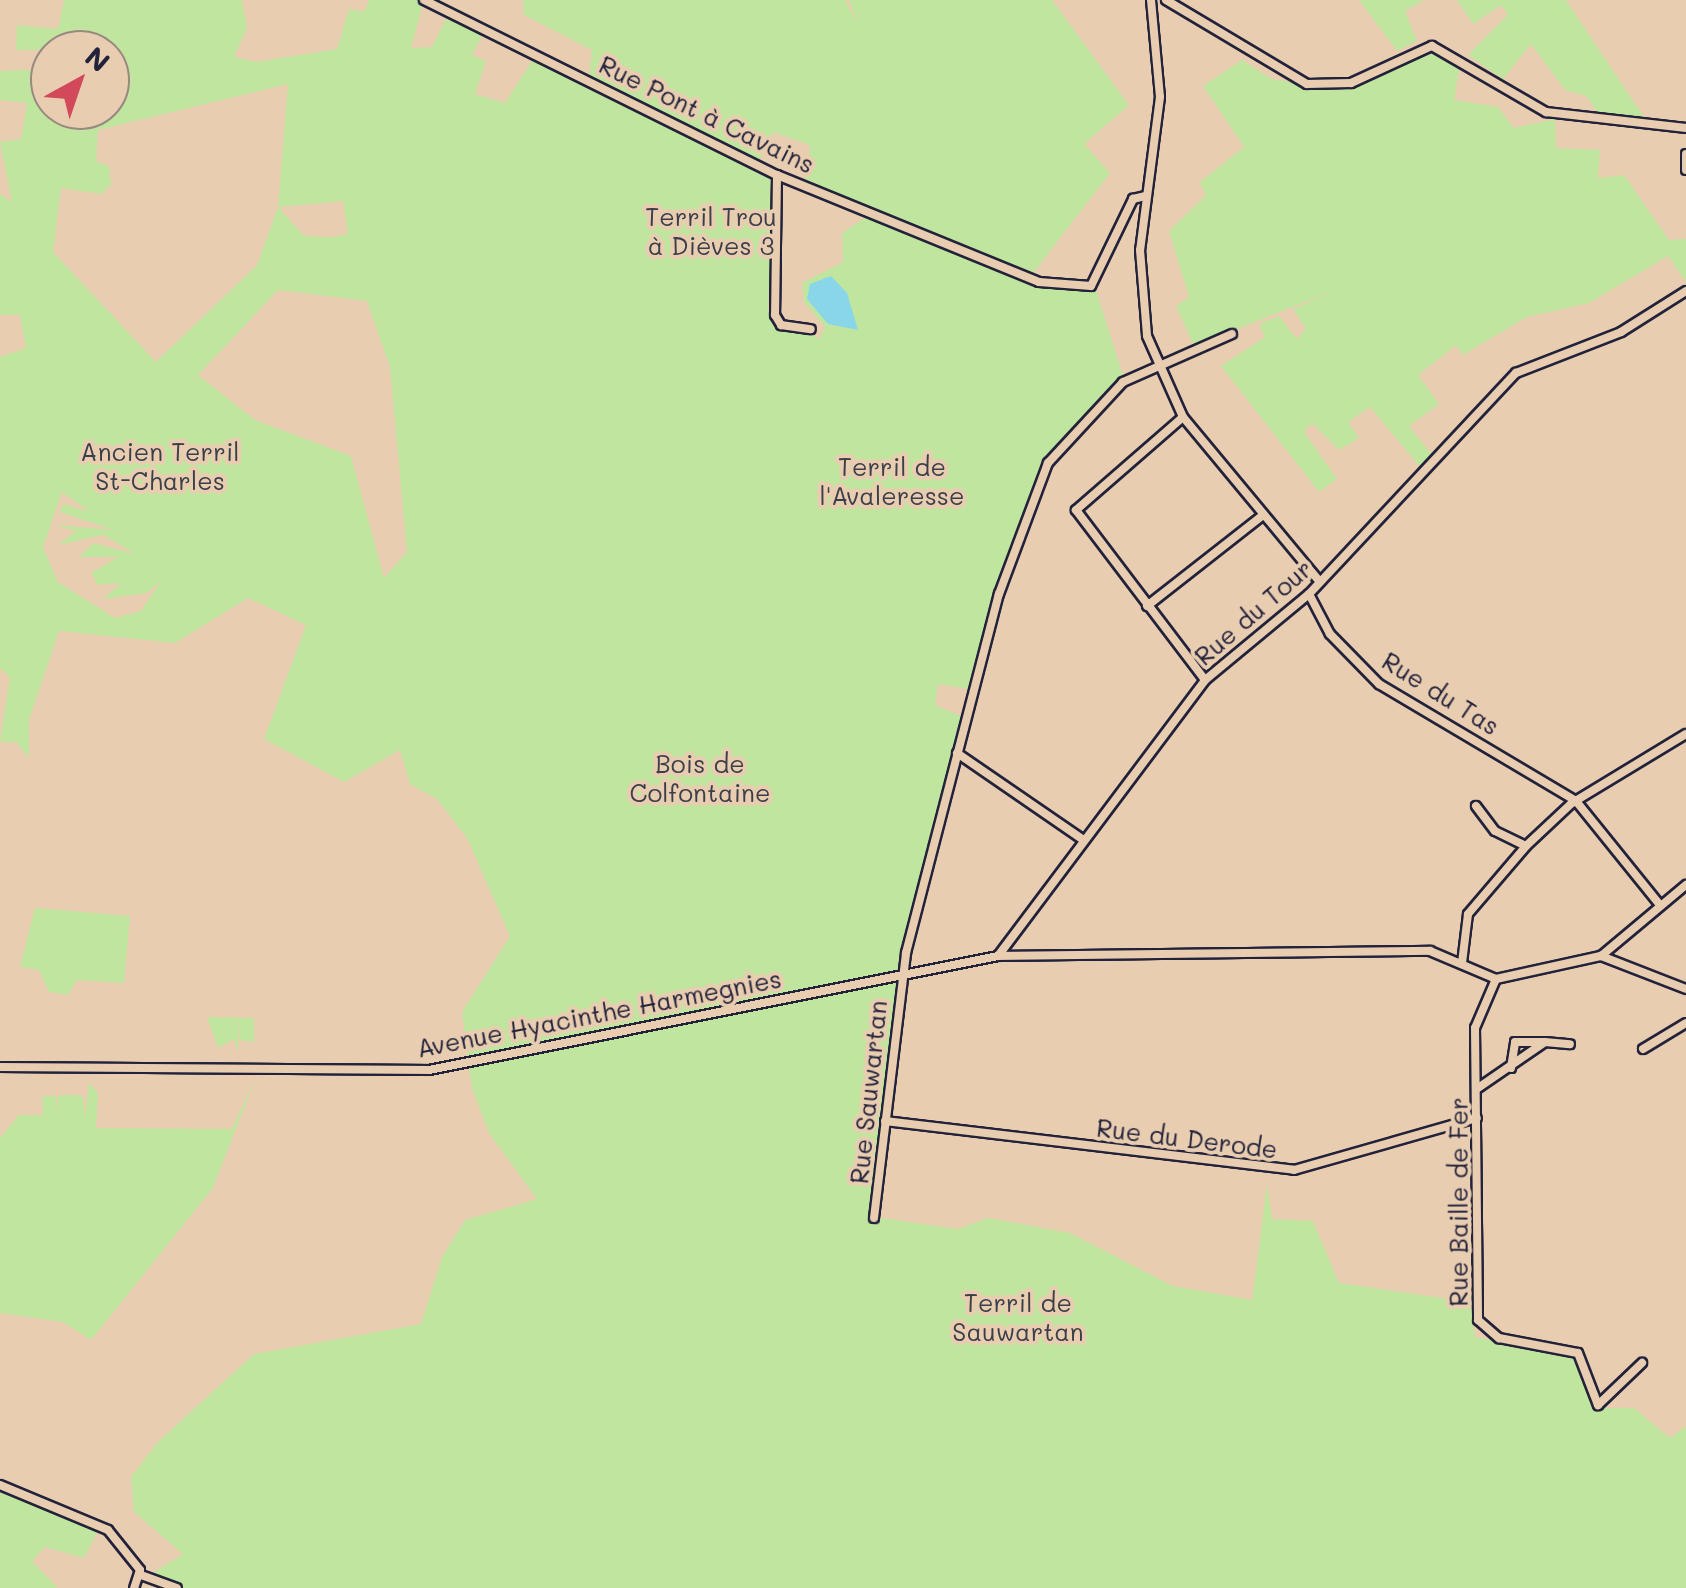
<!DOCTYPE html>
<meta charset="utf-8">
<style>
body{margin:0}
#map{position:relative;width:1686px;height:1588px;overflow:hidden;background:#e9cdb0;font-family:Mali,sans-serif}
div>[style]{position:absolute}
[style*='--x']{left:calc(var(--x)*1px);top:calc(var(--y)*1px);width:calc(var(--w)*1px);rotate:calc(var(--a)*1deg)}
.green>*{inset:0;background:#c0e59f}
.water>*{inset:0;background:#89d6e8}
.roads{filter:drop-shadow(2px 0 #22223b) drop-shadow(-2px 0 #22223b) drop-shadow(0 2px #22223b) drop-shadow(0 -2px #22223b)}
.minor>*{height:8px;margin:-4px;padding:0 4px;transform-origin:4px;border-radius:4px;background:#e9cdb0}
span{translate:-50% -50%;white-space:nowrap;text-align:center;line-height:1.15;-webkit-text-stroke:8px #e9cdb0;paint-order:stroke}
.street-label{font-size:25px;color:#22223b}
.park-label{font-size:25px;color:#3a3f4a}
.north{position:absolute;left:30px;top:30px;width:100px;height:100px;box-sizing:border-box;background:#e9cdb0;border:2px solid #998981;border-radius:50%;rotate:40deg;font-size:28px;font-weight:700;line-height:40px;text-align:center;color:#22223b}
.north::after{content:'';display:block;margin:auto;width:35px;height:45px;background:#d1495b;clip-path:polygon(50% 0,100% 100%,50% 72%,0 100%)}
</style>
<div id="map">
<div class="green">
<div style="clip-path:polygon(evenodd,64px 0,242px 0,247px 28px,234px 57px,256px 62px,337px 49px,349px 9px,364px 12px,369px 0,424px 0,411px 48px,432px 47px,449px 13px,485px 30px,472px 55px,486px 61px,475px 94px,505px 103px,535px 56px,775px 176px,768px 310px,819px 339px,825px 327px,804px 302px,802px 283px,843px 262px,842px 233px,874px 212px,1041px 284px,1095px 287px,1125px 382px,1044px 462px,969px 689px,938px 684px,935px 705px,963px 717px,903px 952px,875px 1217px,958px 1229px,988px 1218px,1070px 1233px,1173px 1286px,1252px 1300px,1267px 1184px,1272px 1219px,1313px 1221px,1339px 1283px,1470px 1302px,1475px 1337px,1573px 1357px,1595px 1408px,1634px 1408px,1670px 1438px,1686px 1426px,1686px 1588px,177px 1588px,151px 1574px,183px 1554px,134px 1512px,131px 1477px,158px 1442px,254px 1354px,421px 1324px,442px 1257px,465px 1220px,537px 1199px,489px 1133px,472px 1088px,462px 1012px,510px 936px,467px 838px,437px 799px,410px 784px,400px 750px,344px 782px,264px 739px,306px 625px,248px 598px,175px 643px,59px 631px,29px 720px,29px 758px,16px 742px,0 742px,10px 677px,0 668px,0 357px,26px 348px,20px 315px,0 315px,0 194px,12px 202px,0 142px,21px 139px,27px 103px,0 100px,0 71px,50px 69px,50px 110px,110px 110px,110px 50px,16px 50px,17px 25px,58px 29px,64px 0,288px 84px,278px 207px,257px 265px,156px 362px,53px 252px,61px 188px,101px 194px,111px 185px,109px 166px,96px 161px,98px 130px,288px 84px,64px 0,343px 201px,348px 234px,334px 237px,304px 236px,278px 207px,343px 201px,64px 0,278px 290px,367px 301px,390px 367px,407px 552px,384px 578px,351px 456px,255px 420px,198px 375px,278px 290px,64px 0,62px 492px,90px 512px,63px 504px,60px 512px,113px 530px,54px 525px,76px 531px,58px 545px,103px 535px,136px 554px,93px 543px,79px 557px,118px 557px,91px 573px,98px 585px,121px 583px,103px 599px,147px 593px,161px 581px,141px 611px,115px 618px,58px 582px,43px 547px,62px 492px)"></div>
<div style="clip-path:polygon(523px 0,845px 0,858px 24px,849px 0,1052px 0,1129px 105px,1084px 144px,1110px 173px,1030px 277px,805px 184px,810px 145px,773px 132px,758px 163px,589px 78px,592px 50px,524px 15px)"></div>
<div style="clip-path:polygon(1359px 0,1424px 0,1405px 11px,1417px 41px,1397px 51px)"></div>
<div style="clip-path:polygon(1457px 0,1566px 0,1644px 117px,1600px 116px,1586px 96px,1565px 90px,1531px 44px,1503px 79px,1468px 55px,1508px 15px,1501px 5px,1473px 24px)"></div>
<div style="clip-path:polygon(1433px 50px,1460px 65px,1454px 100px,1498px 107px,1514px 128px,1555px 119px,1556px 148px,1600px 150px,1598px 178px,1624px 175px,1669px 240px,1686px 239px,1686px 282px,1668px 256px,1589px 303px,1527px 317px,1463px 355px,1456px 345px,1418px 375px,1439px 404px,1409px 426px,1434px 457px,1422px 469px,1370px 407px,1348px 422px,1359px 438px,1339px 450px,1312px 423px,1304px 432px,1337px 479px,1319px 492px,1221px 366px,1265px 337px,1259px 324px,1279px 316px,1297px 339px,1306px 329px,1293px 309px,1335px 290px,1194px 346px,1176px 306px,1189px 297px,1169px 231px,1206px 195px,1200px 182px,1244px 147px,1203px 86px,1242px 60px,1272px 79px,1342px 90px)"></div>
<div style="clip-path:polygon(35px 908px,130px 916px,124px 983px,77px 980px,68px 995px,49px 992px,39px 970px,20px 967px)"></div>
<div style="clip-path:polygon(207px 1017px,254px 1018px,254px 1042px,240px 1040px,239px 1020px,238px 1052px,234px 1039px,218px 1048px)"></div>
<div style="clip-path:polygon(256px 1077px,213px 1188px,91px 1340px,63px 1322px,0 1313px,0 1138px,19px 1115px,43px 1115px,42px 1096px,56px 1096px,57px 1116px,58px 1095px,72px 1095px,83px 1096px,85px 1118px,89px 1082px,98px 1093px,96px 1128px,232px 1129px)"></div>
<div style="clip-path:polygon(0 1485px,99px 1529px,84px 1558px,45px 1547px,32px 1561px,58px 1588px,0 1588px)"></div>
</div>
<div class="water">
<div style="clip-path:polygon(831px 276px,847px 293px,858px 330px,828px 324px,807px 299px,810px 284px)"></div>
</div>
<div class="roads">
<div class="minor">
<div style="--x:424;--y:0;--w:394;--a:26.4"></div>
<div style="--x:777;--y:175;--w:283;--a:22.2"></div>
<div style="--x:1039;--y:282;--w:52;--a:4.4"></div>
<div style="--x:1091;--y:286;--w:97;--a:-64.2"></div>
<div style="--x:1133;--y:199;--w:12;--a:-14"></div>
<div style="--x:1151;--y:0;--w:97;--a:84.7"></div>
<div style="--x:1160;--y:97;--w:154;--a:97.4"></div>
<div style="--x:1140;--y:250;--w:86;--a:85.3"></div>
<div style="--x:1147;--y:336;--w:89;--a:66"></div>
<div style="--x:1183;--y:417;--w:213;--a:50.3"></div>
<div style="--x:1166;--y:0;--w:164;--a:30.8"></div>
<div style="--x:1307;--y:84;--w:44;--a:-1.3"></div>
<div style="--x:1351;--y:83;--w:89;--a:-24.6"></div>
<div style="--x:1432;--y:46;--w:132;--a:30.1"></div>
<div style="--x:1546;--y:112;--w:141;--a:6.5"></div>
<div style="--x:1686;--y:154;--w:16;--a:90"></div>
<div style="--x:777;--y:175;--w:140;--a:90.8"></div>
<div style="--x:775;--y:315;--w:12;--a:59"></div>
<div style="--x:781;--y:325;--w:30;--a:8"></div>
<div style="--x:1183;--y:417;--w:142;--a:139"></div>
<div style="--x:1076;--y:510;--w:213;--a:52.8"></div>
<div style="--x:1309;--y:594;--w:45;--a:62.3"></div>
<div style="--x:1330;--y:634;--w:70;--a:45.6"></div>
<div style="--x:1379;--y:684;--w:229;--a:30.7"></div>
<div style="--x:1576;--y:801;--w:134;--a:51.1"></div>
<div style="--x:1147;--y:606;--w:147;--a:-38.1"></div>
<div style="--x:957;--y:753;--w:152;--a:34.5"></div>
<div style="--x:1476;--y:806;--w:31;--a:53"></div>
<div style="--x:1495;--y:831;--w:34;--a:26"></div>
<div style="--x:998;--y:956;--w:345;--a:-53.1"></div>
<div style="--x:1205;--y:680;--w:135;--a:-39.6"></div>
<div style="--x:1309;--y:594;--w:303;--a:-46.9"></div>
<div style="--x:1516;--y:373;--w:113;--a:-21.3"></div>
<div style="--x:1621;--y:332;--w:77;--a:-32.2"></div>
<div style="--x:1601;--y:956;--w:91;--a:21.2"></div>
<div style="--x:1462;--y:963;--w:49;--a:-83"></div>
<div style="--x:1468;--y:914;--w:89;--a:-49.5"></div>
<div style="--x:1526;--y:846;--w:63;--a:-43.1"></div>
<div style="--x:1572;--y:803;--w:133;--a:-31.2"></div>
<div style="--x:1496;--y:979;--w:53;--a:113.2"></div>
<div style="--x:1475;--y:1028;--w:292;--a:89.4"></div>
<div style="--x:1478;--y:1320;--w:28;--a:41"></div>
<div style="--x:1499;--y:1338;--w:80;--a:10.8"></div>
<div style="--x:1578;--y:1353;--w:56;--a:69"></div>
<div style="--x:1598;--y:1405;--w:61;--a:-43.7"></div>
<div style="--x:1496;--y:979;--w:107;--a:-12.4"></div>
<div style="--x:1601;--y:956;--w:111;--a:-39.9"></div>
<div style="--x:1643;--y:1049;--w:50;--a:-31.2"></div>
<div style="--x:0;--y:1067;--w:429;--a:0.4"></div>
<div style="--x:429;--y:1070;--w:580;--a:-11.33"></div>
<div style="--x:998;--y:956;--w:432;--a:-0.7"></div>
<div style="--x:1430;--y:951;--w:72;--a:23"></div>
<div style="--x:1511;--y:1068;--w:26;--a:-81"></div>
<div style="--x:1515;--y:1042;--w:28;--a:0"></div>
<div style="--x:1478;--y:1088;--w:81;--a:-34.5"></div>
<div style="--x:1545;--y:1042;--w:25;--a:5"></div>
<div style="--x:885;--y:1121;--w:412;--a:6.8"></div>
<div style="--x:1294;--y:1170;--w:190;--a:-15.9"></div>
<div style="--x:874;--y:1218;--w:267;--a:-83.1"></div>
<div style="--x:906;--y:953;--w:371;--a:-75.5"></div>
<div style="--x:999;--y:594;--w:140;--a:-69.5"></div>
<div style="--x:1048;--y:463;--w:110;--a:-47.2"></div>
<div style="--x:1123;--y:382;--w:119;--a:-23.8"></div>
<div style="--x:0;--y:1485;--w:117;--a:22.6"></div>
<div style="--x:108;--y:1530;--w:51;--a:51.3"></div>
<div style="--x:140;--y:1570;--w:19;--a:108"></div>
<div style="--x:141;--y:1575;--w:38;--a:20"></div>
</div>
</div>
<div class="street-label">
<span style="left:707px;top:114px;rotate:26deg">Rue Pont à Cavains</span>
<span style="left:1253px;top:612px;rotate:-41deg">Rue du Tour</span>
<span style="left:1441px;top:693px;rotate:32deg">Rue du Tas</span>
<span style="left:599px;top:1013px;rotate:-11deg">Avenue Hyacinthe Harmegnies</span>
<span style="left:868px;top:1092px;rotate:-84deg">Rue Sauwartan</span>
<span style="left:1187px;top:1138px;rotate:7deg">Rue du Derode</span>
<span style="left:1458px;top:1202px;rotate:-90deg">Rue Baille de Fer</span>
</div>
<div class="park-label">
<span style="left:711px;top:231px">Terril Trou<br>à Dièves 3</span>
<span style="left:160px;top:466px">Ancien Terril<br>St-Charles</span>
<span style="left:892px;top:481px">Terril de<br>l'Avaleresse</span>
<span style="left:700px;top:778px">Bois de<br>Colfontaine</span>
<span style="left:1018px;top:1317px">Terril de<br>Sauwartan</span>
</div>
<div class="north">N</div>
</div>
